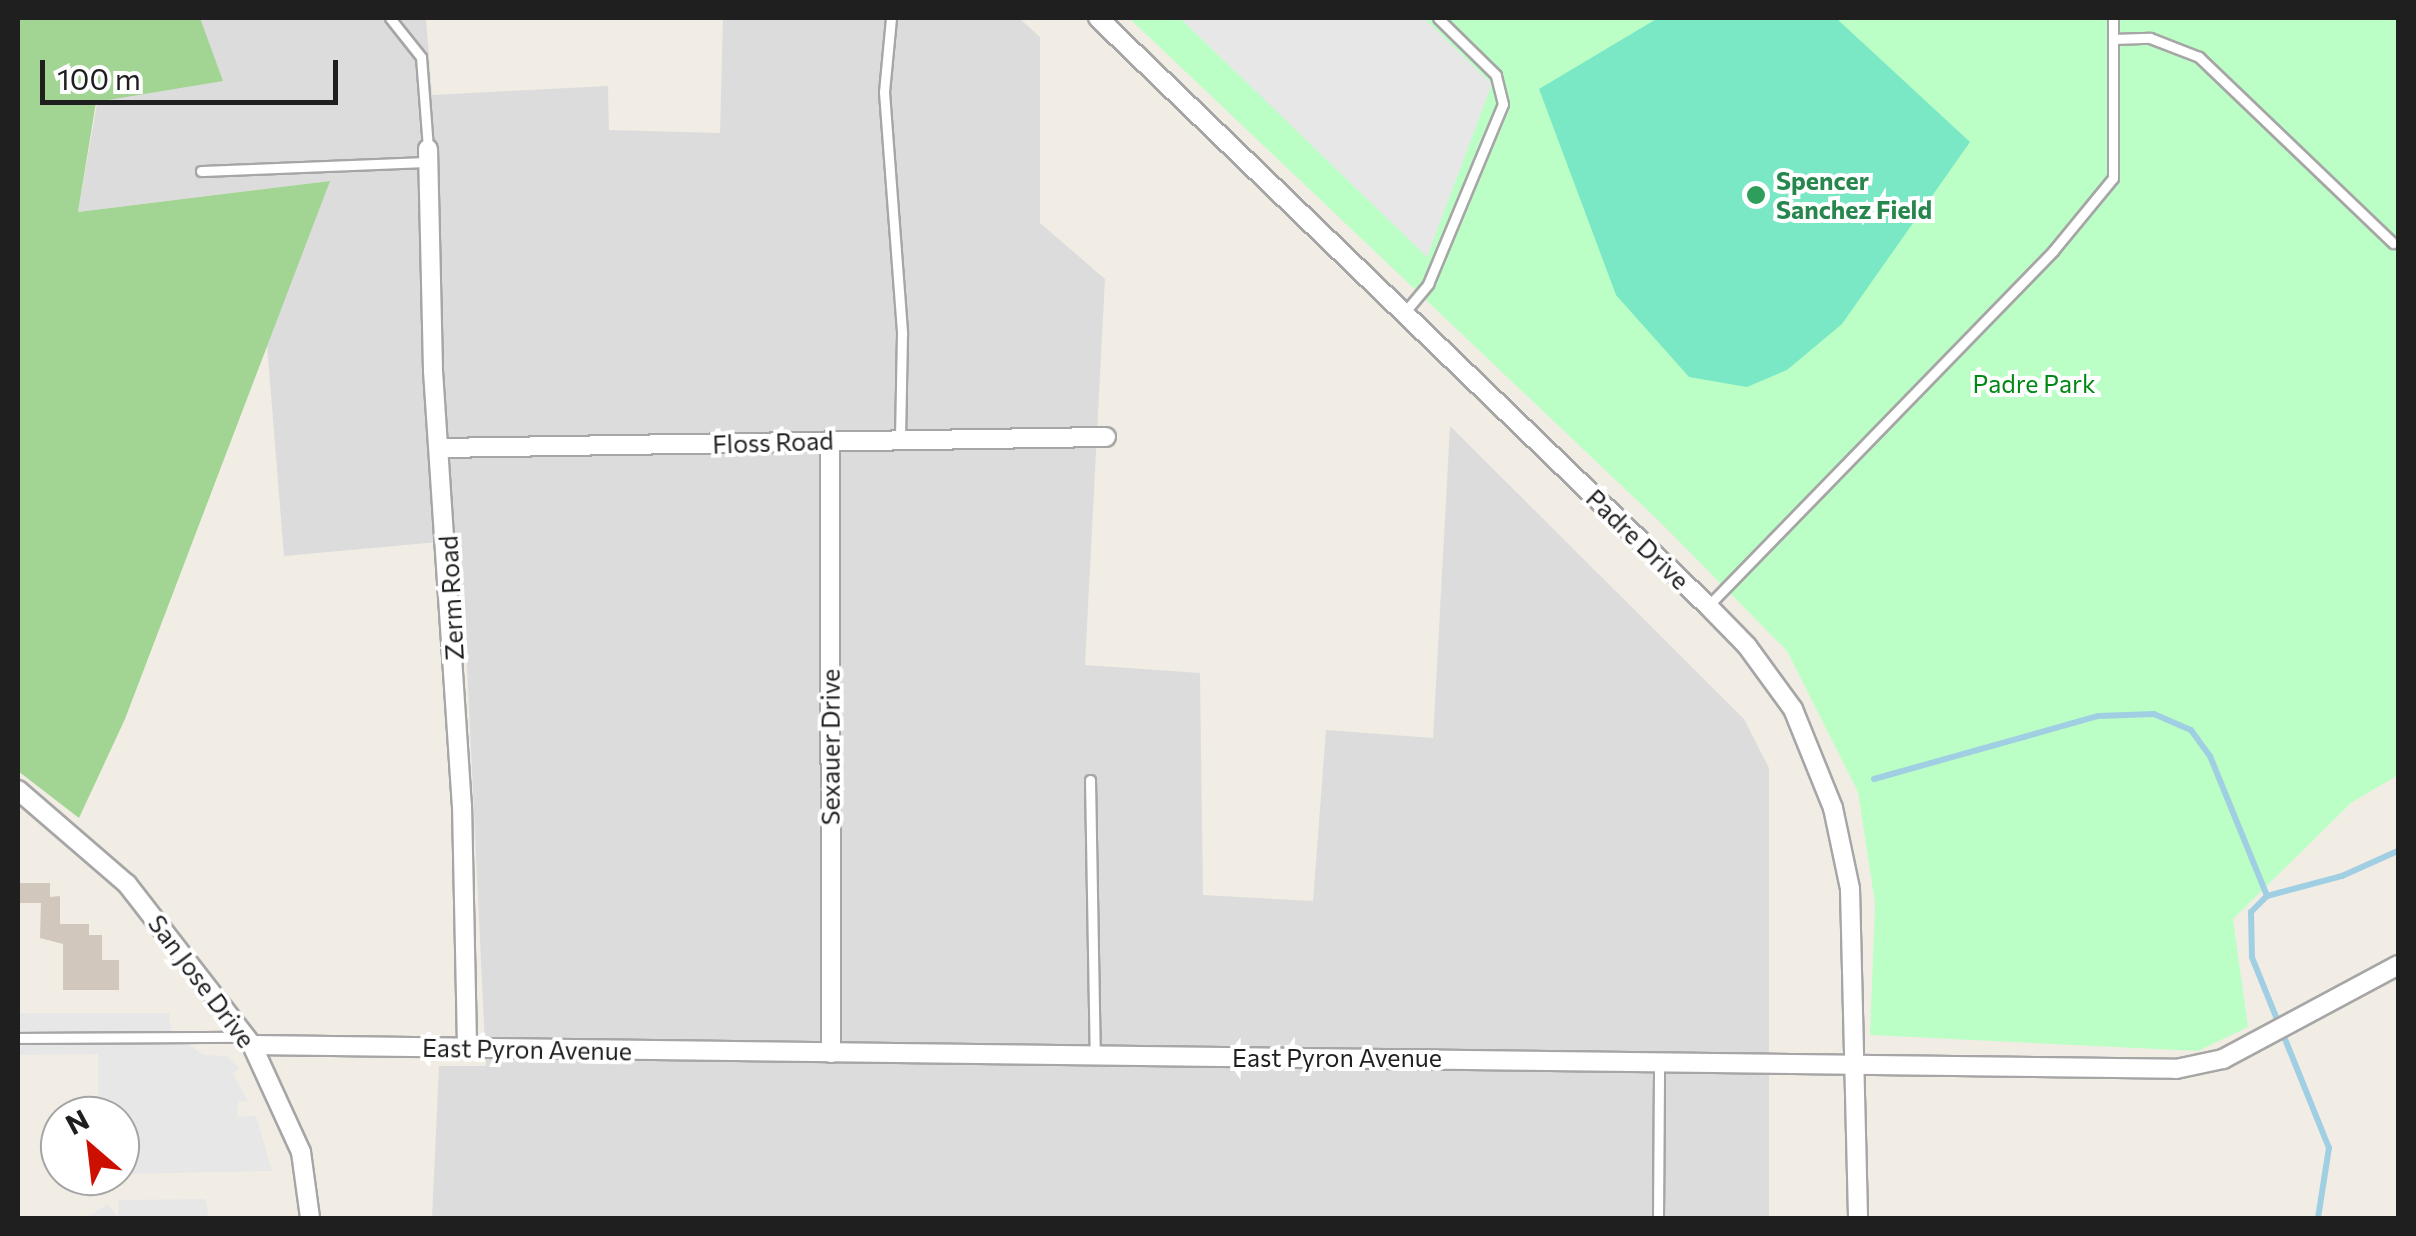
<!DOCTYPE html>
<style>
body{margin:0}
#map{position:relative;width:2416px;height:1236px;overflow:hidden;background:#f1ede4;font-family:Commissioner,sans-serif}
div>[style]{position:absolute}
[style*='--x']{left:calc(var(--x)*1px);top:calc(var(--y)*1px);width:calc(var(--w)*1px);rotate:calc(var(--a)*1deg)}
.residential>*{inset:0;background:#dddcdc}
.forest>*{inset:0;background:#a2d494}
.park>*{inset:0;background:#bcffc6}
.pitch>*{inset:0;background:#7ae8c5}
.parking>*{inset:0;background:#e7e7e7}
.stream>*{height:6px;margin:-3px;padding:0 3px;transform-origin:3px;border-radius:3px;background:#a0cfe3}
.building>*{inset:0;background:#d1c7bc}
.roads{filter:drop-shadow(2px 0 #a6a6a6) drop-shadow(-2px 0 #a6a6a6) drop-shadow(0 2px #a6a6a6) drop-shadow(0 -2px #a6a6a6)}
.lane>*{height:9px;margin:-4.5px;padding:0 4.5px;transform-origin:4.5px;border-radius:4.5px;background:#fff}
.street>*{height:18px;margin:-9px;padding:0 9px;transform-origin:9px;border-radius:9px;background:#fff}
.dots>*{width:28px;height:28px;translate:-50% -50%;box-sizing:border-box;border:5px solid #fff;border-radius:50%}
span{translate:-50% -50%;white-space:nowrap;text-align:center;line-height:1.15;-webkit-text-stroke:8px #fff;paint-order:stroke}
.leisure-label{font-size:25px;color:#27864d;font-weight:700}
.left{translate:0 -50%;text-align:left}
.park-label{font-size:25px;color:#008915}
.street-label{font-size:25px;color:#1f1f1f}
.frame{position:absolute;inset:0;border:20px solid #1f1f1f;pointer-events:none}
.north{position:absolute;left:40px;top:1096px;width:100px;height:100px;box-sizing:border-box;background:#fff;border:2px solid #a5a5a5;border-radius:50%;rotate:332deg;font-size:28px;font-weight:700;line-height:40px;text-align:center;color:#1f1f1f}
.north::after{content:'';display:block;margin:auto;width:35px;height:45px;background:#cd0f00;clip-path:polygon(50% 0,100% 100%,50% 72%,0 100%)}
.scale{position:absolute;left:40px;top:60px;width:298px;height:45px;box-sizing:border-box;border:5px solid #1f1f1f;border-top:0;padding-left:12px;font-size:30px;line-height:35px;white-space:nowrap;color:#1f1f1f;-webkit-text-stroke:8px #fff;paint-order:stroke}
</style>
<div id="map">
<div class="residential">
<div style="clip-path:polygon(112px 18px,426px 18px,432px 95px,608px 86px,609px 130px,720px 133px,723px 18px,1019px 18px,1040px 37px,1040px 223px,1105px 279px,1085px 665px,1200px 673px,1203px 895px,1313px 901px,1326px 730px,1433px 738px,1450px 426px,1744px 719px,1769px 768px,1769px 1218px,432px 1218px,439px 1066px,486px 1066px,461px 540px,284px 556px,267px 345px,329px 181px,78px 212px)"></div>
</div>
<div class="forest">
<div style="clip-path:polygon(18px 18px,200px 18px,223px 81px,96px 102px,78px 212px,330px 181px,125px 719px,79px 818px,18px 771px)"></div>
</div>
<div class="park">
<div style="clip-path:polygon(1129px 18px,2398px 18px,2398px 775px,2351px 803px,2233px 919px,2248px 1027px,2198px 1051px,1870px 1035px,1875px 903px,1858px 792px,1787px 651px,1663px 525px)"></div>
</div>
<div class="pitch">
<div style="clip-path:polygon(1658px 18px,1836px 18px,1970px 142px,1842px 324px,1787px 370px,1747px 387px,1689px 377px,1616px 295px,1539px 89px)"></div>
</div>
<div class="parking">
<div style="clip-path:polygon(1180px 18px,1424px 18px,1492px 84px,1427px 257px)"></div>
<div style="clip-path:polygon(18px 1013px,169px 1013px,171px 1030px,203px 1055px,227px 1056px,239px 1068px,233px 1074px,248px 1101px,238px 1102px,237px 1117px,256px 1116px,272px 1171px,120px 1174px,120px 1116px,98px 1116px,98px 1054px,18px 1055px)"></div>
<div style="clip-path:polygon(205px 1199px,209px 1218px,85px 1218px,108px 1204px,118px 1217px,119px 1200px)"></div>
</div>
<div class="stream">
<div style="--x:1874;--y:779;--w:233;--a:-15.7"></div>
<div style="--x:2098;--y:716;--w:56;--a:-2"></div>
<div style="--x:2154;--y:714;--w:40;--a:23.4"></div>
<div style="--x:2191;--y:730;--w:32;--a:54"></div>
<div style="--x:2210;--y:756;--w:151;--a:67.8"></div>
<div style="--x:2318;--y:1218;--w:71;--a:-81.1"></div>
<div style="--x:2329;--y:1148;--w:206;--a:-112"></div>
<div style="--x:2252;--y:957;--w:45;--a:-91.3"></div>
<div style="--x:2251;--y:912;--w:23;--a:-45"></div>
<div style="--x:2267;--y:896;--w:78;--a:-14.9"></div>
<div style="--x:2342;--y:876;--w:61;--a:-24.1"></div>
</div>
<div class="building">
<div style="clip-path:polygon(18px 883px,50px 883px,50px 897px,60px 896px,60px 924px,89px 924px,89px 935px,102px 935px,102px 960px,119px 960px,119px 990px,63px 990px,63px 944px,40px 938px,41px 903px,18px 903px)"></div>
</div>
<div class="roads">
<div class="lane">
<div style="--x:390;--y:18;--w:50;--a:51.5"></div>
<div style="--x:421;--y:57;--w:92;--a:85.6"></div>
<div style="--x:891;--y:18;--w:74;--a:95.4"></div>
<div style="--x:884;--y:92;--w:243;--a:85.7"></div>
<div style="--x:902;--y:334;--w:105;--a:91.1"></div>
<div style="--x:2113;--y:39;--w:37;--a:-2"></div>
<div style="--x:2150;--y:38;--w:53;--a:21.2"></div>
<div style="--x:2199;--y:57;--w:269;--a:43.8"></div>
<div style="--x:201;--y:171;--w:227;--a:-2.3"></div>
<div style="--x:1404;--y:313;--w:38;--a:-50"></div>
<div style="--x:1428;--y:284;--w:195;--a:-67.4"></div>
<div style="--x:1503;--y:104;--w:30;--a:-104"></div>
<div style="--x:1496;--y:75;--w:81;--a:-135.5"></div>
<div style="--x:1708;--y:606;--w:495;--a:-45.8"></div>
<div style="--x:2053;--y:251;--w:94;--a:-50.6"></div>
<div style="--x:2113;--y:178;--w:160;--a:-90"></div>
<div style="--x:1090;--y:780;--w:276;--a:89"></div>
<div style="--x:18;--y:1038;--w:227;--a:-0.3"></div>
<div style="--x:1658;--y:1218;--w:157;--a:-89.6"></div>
</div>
<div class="street">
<div style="--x:1098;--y:18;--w:847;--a:43.95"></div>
<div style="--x:1708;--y:606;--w:56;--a:45.7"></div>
<div style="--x:1747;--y:646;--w:78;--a:53.9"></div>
<div style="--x:1793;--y:709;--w:107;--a:68"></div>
<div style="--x:1833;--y:808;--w:83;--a:78.1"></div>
<div style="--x:1850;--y:889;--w:329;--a:88.6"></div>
<div style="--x:428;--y:149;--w:222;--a:88.7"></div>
<div style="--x:433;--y:371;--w:435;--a:86.2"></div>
<div style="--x:462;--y:805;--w:243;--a:88.8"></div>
<div style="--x:830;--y:440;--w:613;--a:89.91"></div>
<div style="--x:440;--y:448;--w:666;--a:-0.95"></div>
<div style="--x:18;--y:790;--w:144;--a:40.8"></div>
<div style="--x:127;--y:884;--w:204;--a:52.2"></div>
<div style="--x:252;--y:1045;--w:118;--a:65.4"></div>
<div style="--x:301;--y:1152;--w:67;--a:82.2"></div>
<div style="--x:252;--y:1045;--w:1924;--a:0.71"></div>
<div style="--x:2176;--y:1069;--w:48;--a:-12"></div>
<div style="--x:2223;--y:1059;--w:199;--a:-28.2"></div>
</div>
</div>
<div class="dots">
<div style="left:1756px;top:195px;background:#2e9e5b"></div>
</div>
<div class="leisure-label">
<span class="left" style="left:1776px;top:195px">Spencer<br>Sanchez Field</span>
</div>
<div class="park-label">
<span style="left:2034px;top:383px">Padre Park</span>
</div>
<div class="street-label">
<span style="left:773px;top:442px;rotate:-2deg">Floss Road</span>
<span style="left:1638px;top:539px;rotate:44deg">Padre Drive</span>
<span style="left:451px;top:598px;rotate:-93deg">Zerm Road</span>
<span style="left:830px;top:747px;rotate:-90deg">Sexauer Drive</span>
<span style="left:202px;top:981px;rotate:53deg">San Jose Drive</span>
<span style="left:527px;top:1049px;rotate:1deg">East Pyron Avenue</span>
<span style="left:1337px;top:1057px">East Pyron Avenue</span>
</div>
<div class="frame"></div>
<div class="north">N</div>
<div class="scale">100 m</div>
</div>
